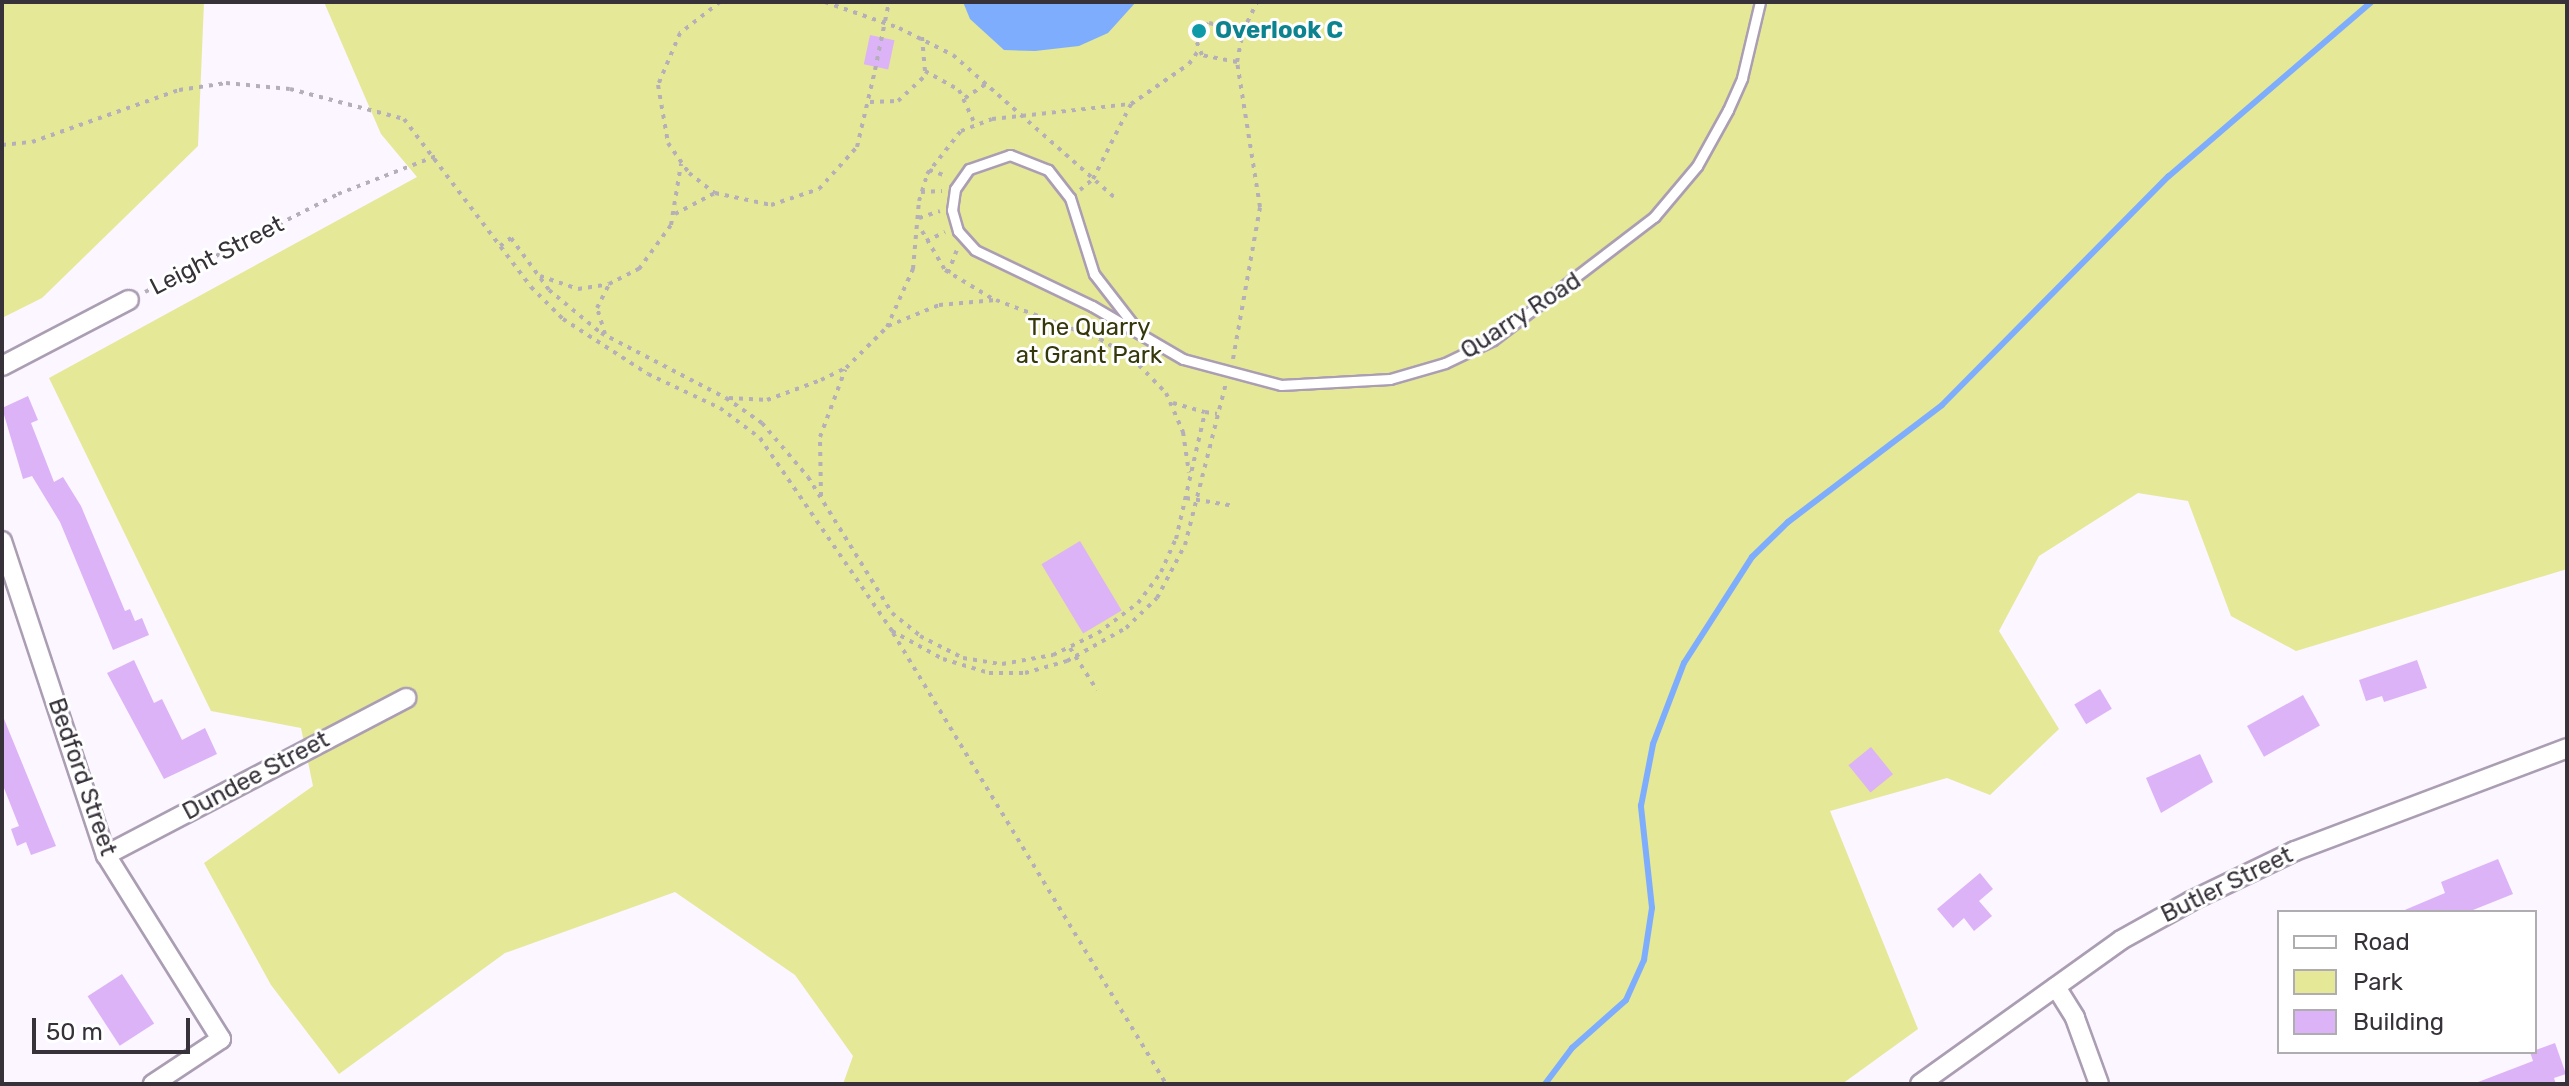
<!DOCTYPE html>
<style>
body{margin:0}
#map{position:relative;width:2569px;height:1086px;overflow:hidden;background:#fbf6ff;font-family:Rubik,sans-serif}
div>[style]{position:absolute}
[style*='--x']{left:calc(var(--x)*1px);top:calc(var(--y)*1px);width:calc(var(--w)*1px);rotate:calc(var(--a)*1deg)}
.green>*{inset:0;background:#e5e897}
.water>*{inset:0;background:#7fadfe}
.stream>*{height:6px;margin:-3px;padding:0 3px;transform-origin:3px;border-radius:3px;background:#7fadfe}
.building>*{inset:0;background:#dcb3f7;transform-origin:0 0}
.path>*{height:4px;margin-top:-2px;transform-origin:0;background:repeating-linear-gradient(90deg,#b4afb8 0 4px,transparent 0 10px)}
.roads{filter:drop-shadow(2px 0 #ab9eb3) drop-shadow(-2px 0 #ab9eb3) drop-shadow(0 2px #ab9eb3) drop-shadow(0 -2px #ab9eb3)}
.lane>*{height:9px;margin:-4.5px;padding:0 4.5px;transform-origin:4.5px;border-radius:4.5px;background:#fff}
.street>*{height:18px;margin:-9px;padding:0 9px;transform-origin:9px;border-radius:9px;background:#fff}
.path-bridge>*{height:4px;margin-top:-2px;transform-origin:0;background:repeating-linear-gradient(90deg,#b4afb8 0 4px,transparent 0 10px)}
.dots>*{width:22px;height:22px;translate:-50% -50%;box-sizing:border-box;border:4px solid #fff;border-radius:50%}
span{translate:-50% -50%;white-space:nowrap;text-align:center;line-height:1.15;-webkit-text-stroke:6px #fff;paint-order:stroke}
.culture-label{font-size:24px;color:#0d838f;font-weight:700}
.left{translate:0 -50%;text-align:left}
.street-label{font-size:24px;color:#37323a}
.park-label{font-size:24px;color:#36370a}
.frame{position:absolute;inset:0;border:4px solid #37323a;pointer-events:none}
.legend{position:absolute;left:2277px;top:910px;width:260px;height:144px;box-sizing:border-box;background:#fff;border:2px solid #afadb0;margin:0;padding:10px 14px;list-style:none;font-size:24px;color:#37323a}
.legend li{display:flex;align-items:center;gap:16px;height:40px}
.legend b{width:40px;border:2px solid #afadb0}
.scale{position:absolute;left:32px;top:1018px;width:158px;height:36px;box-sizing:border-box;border:4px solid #37323a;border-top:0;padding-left:10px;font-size:24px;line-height:28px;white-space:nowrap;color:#37323a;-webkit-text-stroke:6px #fff;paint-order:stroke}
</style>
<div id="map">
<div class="green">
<div style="clip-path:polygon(2px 2px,204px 2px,198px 146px,42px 298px,2px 318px)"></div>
<div style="clip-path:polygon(324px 2px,2567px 2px,2567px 569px,2296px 651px,2231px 616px,2188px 501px,2138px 493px,2039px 556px,1999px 631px,2059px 729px,1990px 795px,1947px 778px,1830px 811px,1918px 1029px,1842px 1084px,843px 1084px,853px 1056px,795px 975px,675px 892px,505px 953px,339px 1074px,271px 985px,204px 863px,313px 786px,301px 728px,211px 711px,49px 378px,417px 177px,381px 134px)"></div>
</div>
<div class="water">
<div style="clip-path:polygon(963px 2px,1136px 2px,1108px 33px,1079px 46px,1035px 51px,1004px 50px,970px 19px)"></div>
</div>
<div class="stream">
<div style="--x:1545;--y:1084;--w:45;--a:-53.1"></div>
<div style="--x:1572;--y:1048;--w:72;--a:-41.6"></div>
<div style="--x:1626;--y:1000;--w:44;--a:-65.8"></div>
<div style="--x:1644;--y:960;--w:53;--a:-81.3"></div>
<div style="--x:1652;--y:908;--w:103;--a:-96.2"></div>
<div style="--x:1641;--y:806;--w:63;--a:-79"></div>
<div style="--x:1653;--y:744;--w:87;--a:-69.1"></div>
<div style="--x:1684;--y:663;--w:126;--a:-57.3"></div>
<div style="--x:1752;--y:557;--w:50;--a:-44.2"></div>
<div style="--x:1788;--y:522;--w:193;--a:-37.2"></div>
<div style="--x:1942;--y:405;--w:322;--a:-45.3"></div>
<div style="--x:2169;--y:176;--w:267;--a:-40.7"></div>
</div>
<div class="building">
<div style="left:870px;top:35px;width:25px;height:30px;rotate:12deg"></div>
<div style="clip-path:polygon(28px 396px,38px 420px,31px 423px,54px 482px,63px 477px,81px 506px,125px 611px,130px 609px,135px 621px,142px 618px,149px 635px,113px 650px,60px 522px,32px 476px,23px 479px,2px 408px)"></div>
<div style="left:1080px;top:541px;width:81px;height:45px;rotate:59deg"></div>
<div style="clip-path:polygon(134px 660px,154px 703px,162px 699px,182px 740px,205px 728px,217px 754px,164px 779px,107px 673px)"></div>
<div style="clip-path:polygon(2417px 660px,2427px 688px,2384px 702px,2382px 696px,2366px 701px,2359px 680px)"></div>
<div style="left:2100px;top:689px;width:23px;height:30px;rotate:59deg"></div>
<div style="left:2303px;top:695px;width:35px;height:64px;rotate:61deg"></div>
<div style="clip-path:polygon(2px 714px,56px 846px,31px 855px,26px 842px,17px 846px,11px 829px,19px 826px,2px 783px)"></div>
<div style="left:1871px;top:747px;width:35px;height:29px;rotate:51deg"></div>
<div style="clip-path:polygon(2200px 754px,2213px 782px,2161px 813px,2146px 778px)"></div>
<div style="clip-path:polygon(2498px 859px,2513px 894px,2468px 912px,2400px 912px,2445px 893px,2441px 882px)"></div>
<div style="clip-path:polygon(1980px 873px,1993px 889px,1979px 901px,1992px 916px,1974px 931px,1964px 918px,1953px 928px,1937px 909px)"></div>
<div style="left:122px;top:974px;width:59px;height:41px;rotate:57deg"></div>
<div style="clip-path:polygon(2555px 1043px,2566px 1074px,2554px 1078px,2556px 1084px,2473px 1084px,2533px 1061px,2530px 1052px)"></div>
</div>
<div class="path">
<div style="--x:720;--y:2;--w:51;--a:142.2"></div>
<div style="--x:680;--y:33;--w:56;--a:112.9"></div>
<div style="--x:658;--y:85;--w:59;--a:80.2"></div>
<div style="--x:668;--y:143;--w:37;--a:55"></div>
<div style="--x:689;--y:173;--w:33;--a:38"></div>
<div style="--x:715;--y:193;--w:57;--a:12.1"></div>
<div style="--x:771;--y:205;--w:51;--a:-18.4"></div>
<div style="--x:819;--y:189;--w:57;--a:-47.9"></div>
<div style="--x:857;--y:147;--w:79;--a:-76.8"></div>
<div style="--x:825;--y:2;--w:78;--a:19.4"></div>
<div style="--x:899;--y:28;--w:60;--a:26.6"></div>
<div style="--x:953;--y:55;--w:215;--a:41.4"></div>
<div style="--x:922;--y:37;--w:34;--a:85"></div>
<div style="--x:925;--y:71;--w:39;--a:29"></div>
<div style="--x:959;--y:90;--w:38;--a:65"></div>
<div style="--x:1237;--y:62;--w:36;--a:-169"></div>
<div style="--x:1202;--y:55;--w:16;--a:-112"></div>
<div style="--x:1196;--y:40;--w:21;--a:-53"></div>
<div style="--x:1209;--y:23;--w:35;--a:13"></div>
<div style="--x:965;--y:98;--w:29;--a:-34"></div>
<div style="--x:870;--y:102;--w:28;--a:-2"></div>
<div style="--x:898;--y:101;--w:40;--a:-43"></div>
<div style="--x:2;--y:145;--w:30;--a:-6"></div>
<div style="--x:32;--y:142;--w:156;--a:-19.5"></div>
<div style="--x:179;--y:90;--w:48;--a:-8.5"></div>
<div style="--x:226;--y:83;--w:64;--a:5.4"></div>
<div style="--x:290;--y:89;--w:118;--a:14.7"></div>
<div style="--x:404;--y:119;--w:211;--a:52.9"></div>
<div style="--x:531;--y:287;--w:45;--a:45"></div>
<div style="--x:563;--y:319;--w:101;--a:32.9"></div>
<div style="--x:648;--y:374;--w:80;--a:25.3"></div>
<div style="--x:720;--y:408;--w:50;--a:36.9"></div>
<div style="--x:760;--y:438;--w:234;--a:55.6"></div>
<div style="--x:892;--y:631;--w:58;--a:28.8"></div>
<div style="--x:943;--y:659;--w:48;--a:16.9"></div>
<div style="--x:989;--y:673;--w:36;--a:0"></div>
<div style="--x:1025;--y:673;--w:44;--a:-15.9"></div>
<div style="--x:1067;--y:661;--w:68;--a:-29.2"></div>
<div style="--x:1126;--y:628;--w:43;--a:-44.1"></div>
<div style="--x:1157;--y:598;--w:60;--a:-62.2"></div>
<div style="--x:1185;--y:545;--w:167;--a:-75.8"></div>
<div style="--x:929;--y:170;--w:18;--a:19"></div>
<div style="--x:1080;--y:190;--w:17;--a:-40"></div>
<div style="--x:1093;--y:179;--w:84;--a:-63.1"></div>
<div style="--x:921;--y:192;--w:21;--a:-3"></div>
<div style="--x:675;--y:214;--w:45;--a:-27.7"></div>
<div style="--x:919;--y:218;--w:22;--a:-18"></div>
<div style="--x:922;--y:231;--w:45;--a:59.5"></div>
<div style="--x:945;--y:270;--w:56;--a:31.1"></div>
<div style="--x:926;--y:241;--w:21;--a:-25"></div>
<div style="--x:500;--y:246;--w:14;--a:-36"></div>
<div style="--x:511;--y:238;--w:64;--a:53.8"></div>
<div style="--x:549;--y:290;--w:67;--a:39.6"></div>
<div style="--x:601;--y:333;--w:141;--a:27.5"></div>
<div style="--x:726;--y:398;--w:44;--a:34.8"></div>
<div style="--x:762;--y:423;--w:71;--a:49.6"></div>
<div style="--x:808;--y:477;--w:160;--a:58.3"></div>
<div style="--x:892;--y:613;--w:36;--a:39"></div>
<div style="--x:920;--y:636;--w:48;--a:27.1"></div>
<div style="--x:963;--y:658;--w:39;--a:9"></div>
<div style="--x:1002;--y:664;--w:52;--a:-10"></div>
<div style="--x:1053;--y:655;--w:50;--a:-26.1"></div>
<div style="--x:1098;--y:633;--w:50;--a:-36.9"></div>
<div style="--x:1138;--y:603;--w:39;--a:-53"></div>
<div style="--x:1161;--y:572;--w:36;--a:-66"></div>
<div style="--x:1176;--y:539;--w:130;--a:-77.1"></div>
<div style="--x:1205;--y:412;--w:12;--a:9"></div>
<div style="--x:948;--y:273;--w:26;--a:-69"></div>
<div style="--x:540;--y:276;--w:40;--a:18.9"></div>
<div style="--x:578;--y:289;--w:31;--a:-9"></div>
<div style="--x:609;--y:284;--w:34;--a:-27"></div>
<div style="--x:639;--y:269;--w:54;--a:-54"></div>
<div style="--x:671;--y:225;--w:62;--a:-80.7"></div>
<div style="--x:145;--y:292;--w:216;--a:-26.9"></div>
<div style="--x:338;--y:194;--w:105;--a:-21.2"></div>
<div style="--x:888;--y:326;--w:55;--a:-22.4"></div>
<div style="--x:939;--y:305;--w:57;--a:-5"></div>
<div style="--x:996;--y:300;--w:111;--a:20.6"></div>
<div style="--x:1100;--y:339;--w:37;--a:31"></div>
<div style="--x:1132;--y:358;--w:49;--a:45.8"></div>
<div style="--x:1166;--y:393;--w:43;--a:66.4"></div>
<div style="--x:1183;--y:432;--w:41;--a:81.7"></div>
<div style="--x:605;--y:334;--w:27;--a:-107"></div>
<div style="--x:597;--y:308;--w:27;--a:-63"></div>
<div style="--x:1233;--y:359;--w:154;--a:-79.9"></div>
<div style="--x:1260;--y:207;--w:147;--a:-99"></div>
<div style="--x:1237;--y:62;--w:32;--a:-79"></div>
<div style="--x:1243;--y:31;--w:32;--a:-64"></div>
<div style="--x:729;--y:398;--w:38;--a:3"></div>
<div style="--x:767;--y:400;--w:58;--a:-20.3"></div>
<div style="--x:821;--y:380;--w:28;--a:-26"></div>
<div style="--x:846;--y:368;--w:58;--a:-45"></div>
<div style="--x:887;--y:327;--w:64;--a:-65.9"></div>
<div style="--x:913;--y:269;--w:68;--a:-85"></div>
<div style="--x:919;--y:201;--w:28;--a:-73"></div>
<div style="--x:927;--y:174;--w:55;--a:-51.7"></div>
<div style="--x:961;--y:131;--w:33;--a:-21"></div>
<div style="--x:992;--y:119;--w:140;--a:-6.2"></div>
<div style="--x:1131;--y:104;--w:70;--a:-34.6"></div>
<div style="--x:1189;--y:64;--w:16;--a:-55"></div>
<div style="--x:1173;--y:403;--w:33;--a:16"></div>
<div style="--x:821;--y:496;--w:59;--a:-91"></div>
<div style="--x:820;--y:437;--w:72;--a:-69.5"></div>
<div style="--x:1186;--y:498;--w:49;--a:9.5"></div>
<div style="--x:893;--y:633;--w:527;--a:58.81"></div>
<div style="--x:1070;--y:648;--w:50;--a:57.3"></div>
</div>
<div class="roads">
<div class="lane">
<div style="--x:1139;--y:332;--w:73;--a:-127.8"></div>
<div style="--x:1094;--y:274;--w:80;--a:-107.5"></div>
<div style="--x:1070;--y:198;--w:36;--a:-128"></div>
<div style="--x:1048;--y:170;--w:41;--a:-158.5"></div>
<div style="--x:1010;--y:155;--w:43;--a:161.1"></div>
<div style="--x:969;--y:169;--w:24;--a:125"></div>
<div style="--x:955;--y:189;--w:21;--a:98"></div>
<div style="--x:952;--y:210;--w:22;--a:74"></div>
<div style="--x:958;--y:231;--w:25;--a:48"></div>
<div style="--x:975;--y:250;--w:130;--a:25.6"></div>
<div style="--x:1092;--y:306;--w:105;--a:30.2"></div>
<div style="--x:1183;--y:359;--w:101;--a:14.9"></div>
<div style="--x:1281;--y:385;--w:109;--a:-3.2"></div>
<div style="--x:1390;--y:379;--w:57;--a:-16.2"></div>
<div style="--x:1445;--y:363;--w:53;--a:-25.6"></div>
<div style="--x:1493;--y:340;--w:203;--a:-37.4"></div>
<div style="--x:1654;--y:217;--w:67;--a:-49.9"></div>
<div style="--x:1697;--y:166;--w:64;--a:-61"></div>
<div style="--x:1728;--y:110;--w:35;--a:-66"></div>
<div style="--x:1742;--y:78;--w:78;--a:-76.7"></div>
</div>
<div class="street">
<div style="--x:2;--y:366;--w:143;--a:-27.5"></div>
<div style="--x:2;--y:541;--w:331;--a:71.7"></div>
<div style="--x:106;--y:855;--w:217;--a:58"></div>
<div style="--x:221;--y:1039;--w:82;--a:146.5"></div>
<div style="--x:106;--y:855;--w:339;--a:-27.6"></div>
<div style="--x:2056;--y:987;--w:36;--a:58"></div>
<div style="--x:2075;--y:1018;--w:70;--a:70"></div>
<div style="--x:1920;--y:1084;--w:247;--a:-35.6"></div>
<div style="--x:2121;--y:940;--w:80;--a:-29.1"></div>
<div style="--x:2191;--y:901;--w:115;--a:-25.7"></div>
<div style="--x:2295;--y:851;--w:291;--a:-20.7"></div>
</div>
</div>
<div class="path-bridge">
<div style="--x:875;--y:70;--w:69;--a:-78.4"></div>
</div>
<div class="dots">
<div style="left:1199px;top:31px;background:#0f9aa8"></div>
</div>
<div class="culture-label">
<span class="left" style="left:1215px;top:31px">Overlook C</span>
</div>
<div class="street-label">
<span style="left:217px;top:256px;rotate:-27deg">Leight Street</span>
<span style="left:1521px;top:316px;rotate:-33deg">Quarry Road</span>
<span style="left:256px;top:776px;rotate:-28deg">Dundee Street</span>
<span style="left:82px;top:777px;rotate:71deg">Bedford Street</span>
<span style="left:2227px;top:885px;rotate:-26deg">Butler Street</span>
</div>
<div class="park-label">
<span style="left:1089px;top:342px">The Quarry<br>at Grant Park</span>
</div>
<div class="frame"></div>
<ul class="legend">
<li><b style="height:10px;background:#fff"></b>Road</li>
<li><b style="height:22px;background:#e5e897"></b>Park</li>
<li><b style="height:22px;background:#dcb3f7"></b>Building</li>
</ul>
<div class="scale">50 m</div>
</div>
